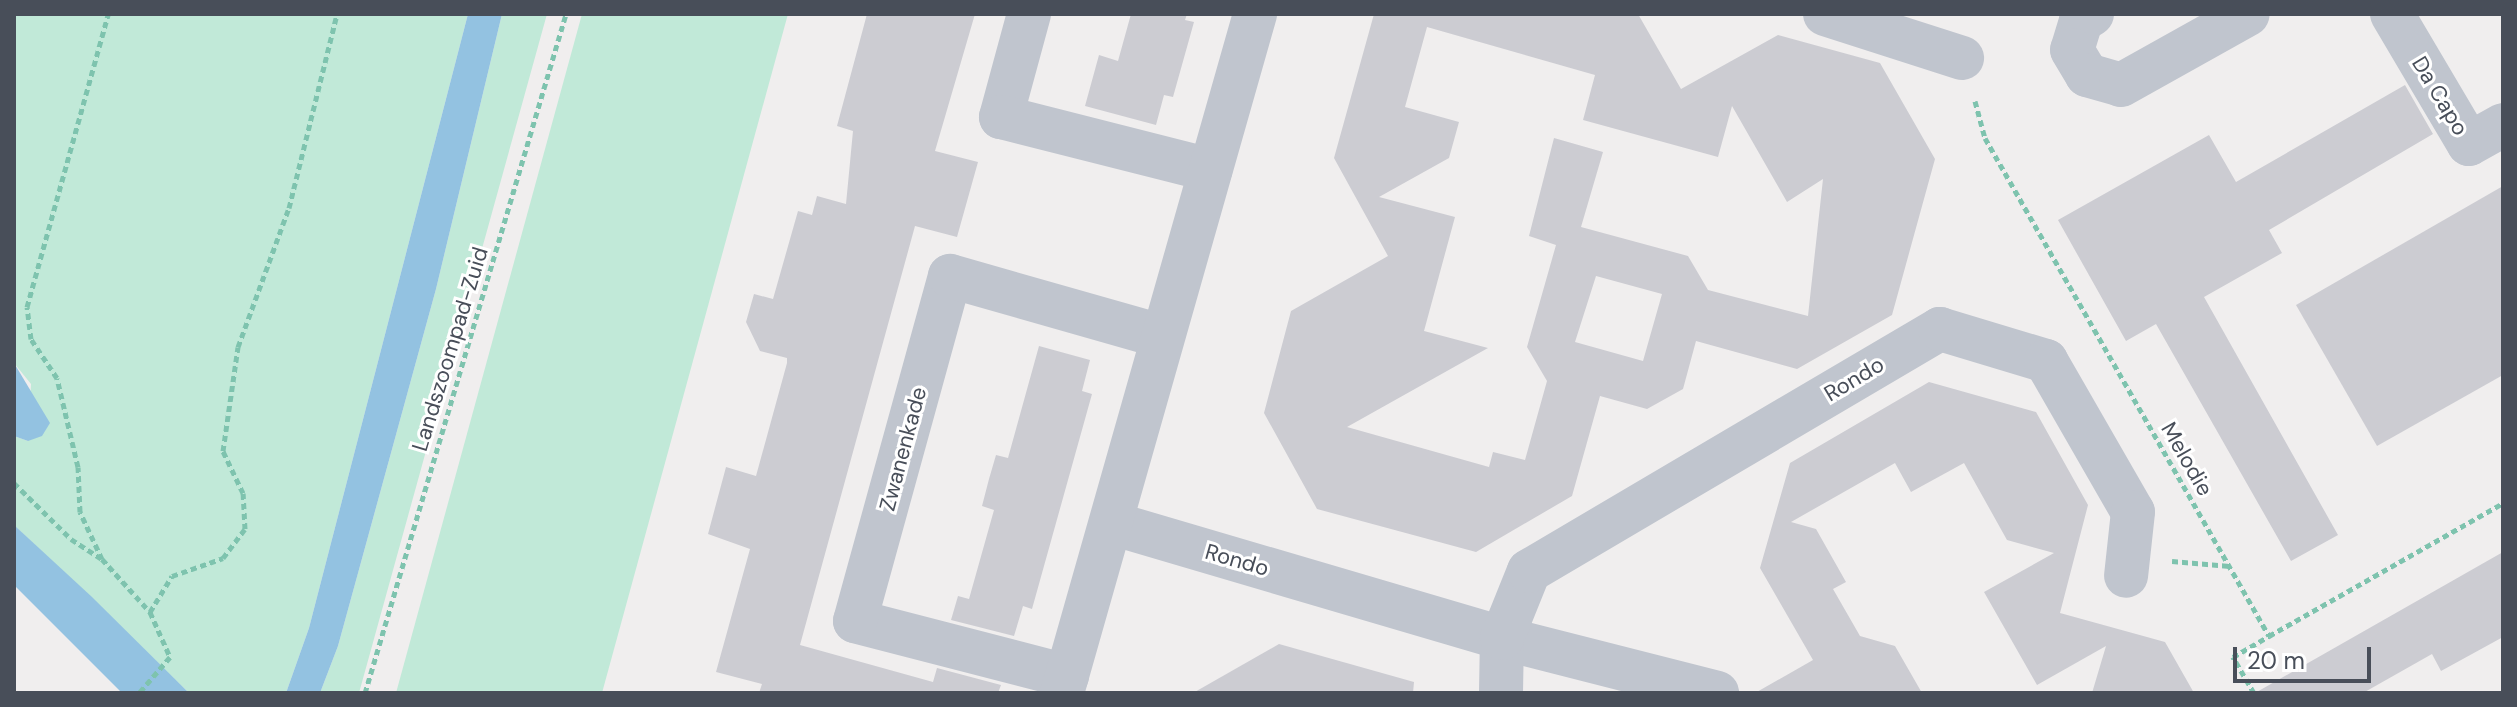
<!DOCTYPE html>
<style>
body{margin:0}
#map{position:relative;width:2517px;height:707px;overflow:hidden;background:#f0eeee;font-family:"DM Sans",sans-serif}
div>[style]{position:absolute}
[style*='--x']{left:calc(var(--x)*1px);top:calc(var(--y)*1px);width:calc(var(--w)*1px);rotate:calc(var(--a)*1deg)}
.green>*{inset:0;background:#c1e9d8}
.water>*{inset:0;background:#93c2e1}
.building>*{inset:0;background:#ccccd2}
.path>*{height:5px;margin-top:-2.5px;transform-origin:0;background:repeating-linear-gradient(90deg,#7ec3ae 0 6px,transparent 0 10px)}
.minor>*{height:44px;margin:-22px;padding:0 22px;transform-origin:22px;border-radius:22px;background:#c0c5ce}
span{translate:-50% -50%;white-space:nowrap;text-align:center;line-height:1.15;-webkit-text-stroke:6px #fff;paint-order:stroke}
.street-label{font-size:22px;color:#484e59}
.frame{position:absolute;inset:0;border:16px solid #484e59;pointer-events:none}
.scale{position:absolute;left:2233px;top:647px;width:138px;height:36px;box-sizing:border-box;border:4px solid #484e59;border-top:0;padding-left:10px;font-size:24px;line-height:28px;white-space:nowrap;color:#484e59;-webkit-text-stroke:6px #fff;paint-order:stroke}
</style>
<div id="map">
<div class="green">
<div style="clip-path:polygon(14px 14px,468px 14px,309px 628px,286px 693px,189px 693px,14px 525px,14px 436px,28px 441px,31px 384px,14px 363px)"></div>
<div style="clip-path:polygon(502px 14px,547px 14px,359px 693px,320px 693px,338px 646px,436px 289px)"></div>
<div style="clip-path:polygon(582px 14px,788px 14px,602px 693px,396px 693px)"></div>
</div>
<div class="water">
<div style="clip-path:polygon(468px 14px,502px 14px,436px 289px,338px 646px,320px 693px,286px 693px,309px 628px)"></div>
<div style="clip-path:polygon(14px 363px,50px 423px,42px 436px,28px 441px,14px 436px)"></div>
<div style="clip-path:polygon(14px 525px,92px 597px,189px 693px,122px 693px,14px 585px)"></div>
</div>
<div class="building">
<div style="clip-path:polygon(867px 14px,975px 14px,935px 151px,978px 162px,957px 237px,915px 226px,800px 645px,933px 682px,937px 668px,1001px 685px,998px 693px,759px 693px,762px 684px,716px 672px,750px 549px,708px 534px,726px 467px,756px 476px,787px 363px,787px 358px,760px 351px,746px 322px,754px 294px,773px 299px,798px 211px,812px 215px,817px 196px,846px 204px,853px 131px,837px 126px)"></div>
<div style="clip-path:polygon(1131px 14px,1187px 14px,1185px 20px,1194px 22px,1173px 97px,1164px 95px,1156px 125px,1085px 106px,1099px 55px,1118px 61px)"></div>
<div style="clip-path:polygon(evenodd,1374px 14px,1638px 14px,1681px 89px,1778px 35px,1880px 63px,1935px 159px,1892px 315px,1797px 369px,1696px 341px,1683px 389px,1647px 409px,1600px 396px,1572px 496px,1476px 552px,1317px 509px,1264px 413px,1291px 311px,1388px 256px,1334px 158px,1374px 14px,1427px 27px,1595px 75px,1583px 120px,1718px 157px,1732px 106px,1787px 202px,1823px 179px,1808px 316px,1708px 290px,1688px 256px,1581px 227px,1603px 152px,1554px 138px,1529px 236px,1556px 245px,1527px 347px,1547px 381px,1525px 460px,1493px 452px,1489px 467px,1347px 427px,1488px 348px,1424px 331px,1455px 217px,1379px 197px,1449px 158px,1459px 122px,1405px 107px,1427px 27px,1374px 14px,1596px 276px,1662px 294px,1643px 361px,1575px 342px,1596px 276px)"></div>
<div style="clip-path:polygon(2405px 85px,2433px 134px,2269px 230px,2282px 253px,2204px 297px,2338px 535px,2291px 561px,2156px 324px,2126px 341px,2058px 220px,2209px 135px,2236px 182px)"></div>
<div style="clip-path:polygon(2503px 186px,2503px 375px,2377px 446px,2296px 305px)"></div>
<div style="clip-path:polygon(1039px 346px,1090px 360px,1082px 391px,1092px 394px,1032px 609px,1023px 606px,1014px 636px,951px 620px,958px 596px,969px 599px,994px 510px,982px 506px,989px 479px,996px 455px,1008px 458px)"></div>
<div style="clip-path:polygon(1929px 382px,2036px 412px,2088px 505px,2060px 613px,2165px 642px,2194px 693px,2092px 693px,2106px 646px,2037px 685px,1984px 592px,2054px 553px,2007px 540px,1964px 463px,1911px 492px,1895px 463px,1791px 522px,1816px 529px,1846px 582px,1833px 589px,1860px 636px,1895px 646px,1922px 693px,1755px 693px,1813px 660px,1760px 568px,1790px 463px)"></div>
<div style="clip-path:polygon(2503px 552px,2503px 637px,2441px 671px,2432px 654px,2363px 693px,2255px 693px)"></div>
<div style="clip-path:polygon(1279px 644px,1414px 682px,1413px 693px,1193px 693px)"></div>
</div>
<div class="path">
<div style="--x:1975;--y:101;--w:38;--a:75"></div>
<div style="--x:1985;--y:138;--w:573;--a:60.3"></div>
<div style="--x:2269;--y:636;--w:269;--a:-29.6"></div>
<div style="--x:14;--y:483;--w:80;--a:44.5"></div>
<div style="--x:71;--y:539;--w:37;--a:33"></div>
<div style="--x:102;--y:559;--w:72;--a:47.8"></div>
<div style="--x:150;--y:612;--w:49;--a:66"></div>
<div style="--x:170;--y:657;--w:48;--a:130.7"></div>
<div style="--x:102;--y:559;--w:52;--a:-115.1"></div>
<div style="--x:80;--y:512;--w:45;--a:-92.5"></div>
<div style="--x:78;--y:467;--w:91;--a:-103.3"></div>
<div style="--x:57;--y:378;--w:47;--a:-123.7"></div>
<div style="--x:31;--y:339;--w:32;--a:-97"></div>
<div style="--x:27;--y:307;--w:304;--a:-74.5"></div>
<div style="--x:2172;--y:561;--w:58;--a:4.9"></div>
<div style="--x:150;--y:612;--w:42;--a:-58.6"></div>
<div style="--x:172;--y:576;--w:54;--a:-19.4"></div>
<div style="--x:223;--y:558;--w:36;--a:-53"></div>
<div style="--x:245;--y:529;--w:36;--a:-93"></div>
<div style="--x:243;--y:493;--w:47;--a:-115.5"></div>
<div style="--x:223;--y:451;--w:105;--a:-81.8"></div>
<div style="--x:238;--y:347;--w:148;--a:-69.9"></div>
<div style="--x:289;--y:208;--w:200;--a:-76.1"></div>
<div style="--x:365;--y:693;--w:708;--a:-73.51"></div>
<div style="--x:2254;--y:693;--w:42;--a:-120.3"></div>
<div style="--x:2233;--y:657;--w:42;--a:-30.3"></div>
</div>
<div class="minor">
<div style="--x:1029;--y:14;--w:107;--a:105.2"></div>
<div style="--x:1001;--y:117;--w:216;--a:14.2"></div>
<div style="--x:1825;--y:14;--w:144;--a:17.8"></div>
<div style="--x:2092;--y:14;--w:13;--a:148"></div>
<div style="--x:2081;--y:21;--w:30;--a:107"></div>
<div style="--x:2072;--y:50;--w:29;--a:59"></div>
<div style="--x:2087;--y:75;--w:35;--a:16"></div>
<div style="--x:2121;--y:85;--w:145;--a:-29.2"></div>
<div style="--x:2392;--y:14;--w:151;--a:59.4"></div>
<div style="--x:2469;--y:144;--w:39;--a:-29"></div>
<div style="--x:1111;--y:523;--w:408;--a:16.4"></div>
<div style="--x:1502;--y:638;--w:222;--a:14.3"></div>
<div style="--x:1067;--y:676;--w:219;--a:-165.5"></div>
<div style="--x:855;--y:621;--w:358;--a:-74.6"></div>
<div style="--x:950;--y:276;--w:219;--a:15.9"></div>
<div style="--x:1062;--y:693;--w:706;--a:-74.13"></div>
<div style="--x:1501;--y:693;--w:55;--a:-89"></div>
<div style="--x:1502;--y:638;--w:72;--a:-68.1"></div>
<div style="--x:1529;--y:571;--w:477;--a:-30.5"></div>
<div style="--x:1940;--y:329;--w:111;--a:16.8"></div>
<div style="--x:2046;--y:361;--w:174;--a:60.1"></div>
<div style="--x:2133;--y:512;--w:64;--a:96.2"></div>
</div>
<div class="street-label">
<span style="left:2440px;top:96px;rotate:59deg">Da Capo</span>
<span style="left:450px;top:349px;rotate:-73deg">Landszoompad-Zuid</span>
<span style="left:1854px;top:379px;rotate:-31deg">Rondo</span>
<span style="left:903px;top:449px;rotate:-75deg">Zwanenkade</span>
<span style="left:2187px;top:459px;rotate:60deg">Melodie</span>
<span style="left:1237px;top:560px;rotate:16deg">Rondo</span>
</div>
<div class="frame"></div>
<div class="scale">20 m</div>
</div>
